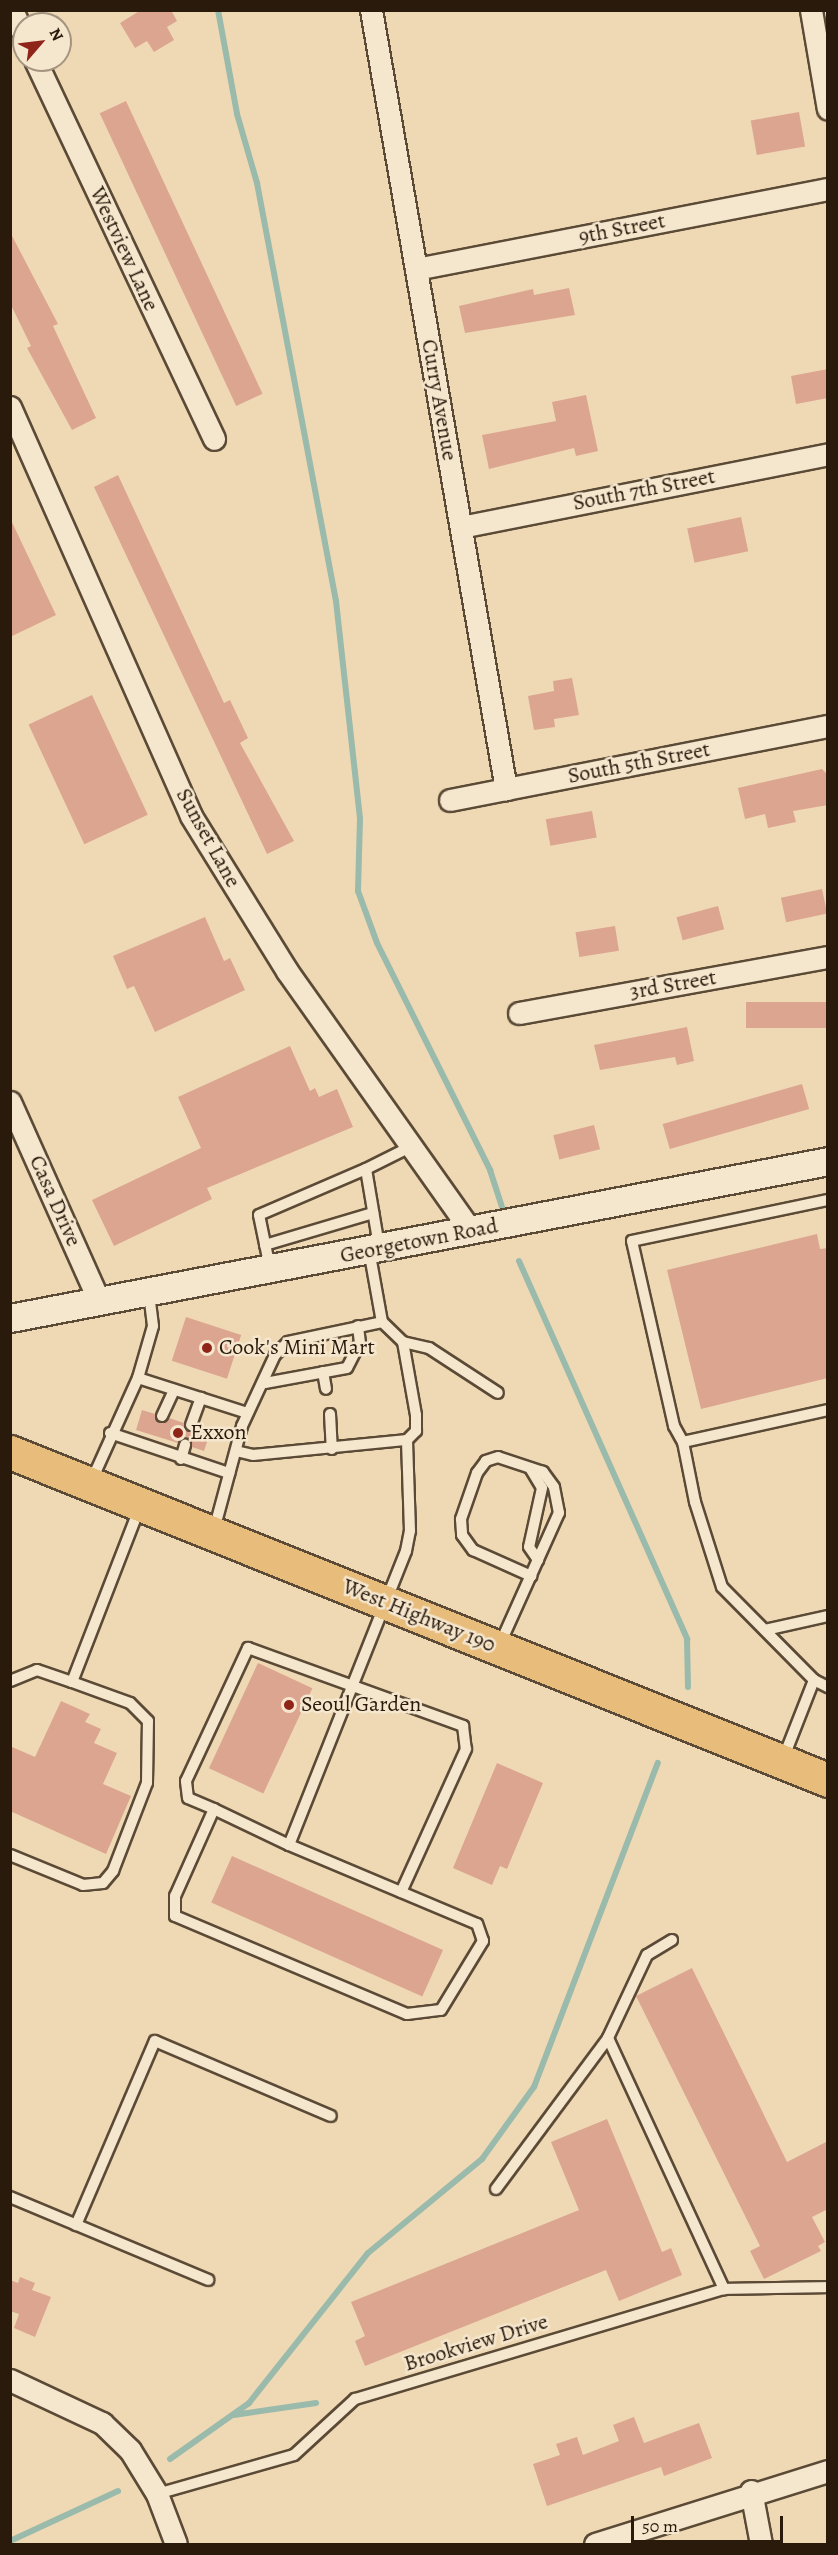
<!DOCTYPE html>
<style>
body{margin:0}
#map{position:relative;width:838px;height:2555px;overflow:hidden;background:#efd9b4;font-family:Alegreya,serif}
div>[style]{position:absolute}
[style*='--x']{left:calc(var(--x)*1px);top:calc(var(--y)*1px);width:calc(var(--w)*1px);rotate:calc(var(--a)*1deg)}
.stream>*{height:6px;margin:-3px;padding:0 3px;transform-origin:3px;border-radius:3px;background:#9abaac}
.building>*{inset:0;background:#dca590;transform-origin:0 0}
.roads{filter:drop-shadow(2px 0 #5b4a36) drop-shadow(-2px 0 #5b4a36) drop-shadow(0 2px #5b4a36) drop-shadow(0 -2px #5b4a36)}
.service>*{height:10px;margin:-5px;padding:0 5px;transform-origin:5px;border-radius:5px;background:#f5e6ce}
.minor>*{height:21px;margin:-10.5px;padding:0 10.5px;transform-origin:10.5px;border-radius:10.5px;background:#f5e6ce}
.tertiary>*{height:27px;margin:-13.5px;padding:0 13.5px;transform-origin:13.5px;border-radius:13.5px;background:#f5e6ce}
.primary>*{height:33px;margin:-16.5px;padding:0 16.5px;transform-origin:16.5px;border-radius:16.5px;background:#e8bc7a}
.dots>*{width:16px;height:16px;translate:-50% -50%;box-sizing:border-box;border:3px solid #f5e6ce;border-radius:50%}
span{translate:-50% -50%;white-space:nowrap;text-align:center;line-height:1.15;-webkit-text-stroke:5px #f5e6ce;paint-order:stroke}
.street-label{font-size:22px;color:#2a1a0c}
.poi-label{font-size:22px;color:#2a1a0c}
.left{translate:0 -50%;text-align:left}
.frame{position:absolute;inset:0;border:12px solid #2a1a0c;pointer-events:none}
.north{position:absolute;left:12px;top:12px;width:60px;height:60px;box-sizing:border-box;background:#f5e6ce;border:2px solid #a49480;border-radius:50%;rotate:62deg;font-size:16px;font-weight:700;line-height:24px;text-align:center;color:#2a1a0c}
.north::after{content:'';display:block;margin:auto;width:21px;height:27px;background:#8f2418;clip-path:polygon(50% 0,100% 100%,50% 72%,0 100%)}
.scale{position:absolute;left:631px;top:2516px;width:152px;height:27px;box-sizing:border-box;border:3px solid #2a1a0c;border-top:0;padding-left:8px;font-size:18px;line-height:21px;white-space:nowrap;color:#2a1a0c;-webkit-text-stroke:4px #f5e6ce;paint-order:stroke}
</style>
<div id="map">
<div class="stream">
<div style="--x:218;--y:10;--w:106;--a:79.6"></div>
<div style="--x:237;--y:114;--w:72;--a:73.8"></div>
<div style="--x:257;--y:183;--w:425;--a:79.3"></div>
<div style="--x:336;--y:601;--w:219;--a:83.7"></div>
<div style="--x:360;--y:819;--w:72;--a:91.6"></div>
<div style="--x:358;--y:891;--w:55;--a:69.9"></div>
<div style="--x:377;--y:943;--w:254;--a:63.5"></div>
<div style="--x:490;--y:1170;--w:39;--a:72"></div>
<div style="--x:519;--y:1261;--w:414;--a:66"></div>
<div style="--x:687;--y:1639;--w:48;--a:88.8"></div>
<div style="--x:234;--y:2415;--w:83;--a:-8.3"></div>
<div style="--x:170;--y:2459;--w:97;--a:-35.3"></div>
<div style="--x:249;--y:2403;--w:191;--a:-51.6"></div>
<div style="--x:368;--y:2253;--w:148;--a:-39.5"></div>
<div style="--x:482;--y:2159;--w:89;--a:-54.2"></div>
<div style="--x:534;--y:2087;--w:347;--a:-69.1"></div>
<div style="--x:10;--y:2541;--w:119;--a:-24.8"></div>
</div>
<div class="building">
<div style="clip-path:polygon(141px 10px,171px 10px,177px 21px,167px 27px,174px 40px,154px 52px,147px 41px,135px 48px,120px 23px)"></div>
<div style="left:126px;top:101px;width:323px;height:29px;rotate:65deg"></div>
<div style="left:799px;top:112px;width:35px;height:49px;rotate:80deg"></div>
<div style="clip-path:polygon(10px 232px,58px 324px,53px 326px,96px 418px,72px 430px,27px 348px,31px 346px,10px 303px)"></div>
<div style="clip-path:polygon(569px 288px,575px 315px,465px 333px,459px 306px,533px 289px,534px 295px)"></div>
<div style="clip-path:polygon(828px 369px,828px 398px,796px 404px,791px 376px)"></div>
<div style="clip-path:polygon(586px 395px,598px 451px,576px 456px,574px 448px,489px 469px,482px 435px,556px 421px,552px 402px)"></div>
<div style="clip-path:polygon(118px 475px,224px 703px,230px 700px,248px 738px,240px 743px,294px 841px,267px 854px,94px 487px)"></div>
<div style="left:741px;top:517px;width:35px;height:55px;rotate:78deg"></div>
<div style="clip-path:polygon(10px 518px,56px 615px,10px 637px)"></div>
<div style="clip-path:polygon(572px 678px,579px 715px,554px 719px,555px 727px,534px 730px,528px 696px,554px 691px,553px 681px)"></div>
<div style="left:92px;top:695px;width:132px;height:70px;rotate:65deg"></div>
<div style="clip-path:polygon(822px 769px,828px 775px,828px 805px,793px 811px,796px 822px,768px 828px,765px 814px,745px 819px,738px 788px)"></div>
<div style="left:592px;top:811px;width:27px;height:47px;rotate:80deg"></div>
<div style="left:822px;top:889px;width:25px;height:42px;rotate:78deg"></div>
<div style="left:718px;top:906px;width:24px;height:43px;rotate:75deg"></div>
<div style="clip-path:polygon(205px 917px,224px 961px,230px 958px,245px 990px,155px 1032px,134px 986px,127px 989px,113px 956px)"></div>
<div style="left:615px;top:926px;width:25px;height:40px;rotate:81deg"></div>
<div style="left:828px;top:1002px;width:26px;height:82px;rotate:90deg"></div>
<div style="clip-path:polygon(687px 1027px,694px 1061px,677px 1065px,675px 1057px,600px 1070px,594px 1045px)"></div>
<div style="clip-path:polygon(290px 1046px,310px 1091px,315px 1088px,319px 1097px,337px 1089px,353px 1127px,207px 1188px,212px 1199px,114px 1246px,92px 1200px,201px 1148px,178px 1097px)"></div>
<div style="left:802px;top:1084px;width:26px;height:145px;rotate:74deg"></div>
<div style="left:594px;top:1125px;width:25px;height:42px;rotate:76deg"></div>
<div style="clip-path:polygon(817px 1234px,820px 1249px,828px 1248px,828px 1378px,701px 1409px,667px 1270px)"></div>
<div style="left:186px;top:1317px;width:58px;height:46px;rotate:18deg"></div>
<div style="clip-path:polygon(142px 1410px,155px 1414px,159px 1423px,169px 1418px,184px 1423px,189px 1432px,198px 1427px,211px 1430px,204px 1451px,192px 1447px,188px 1438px,178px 1443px,136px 1430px)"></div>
<div style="left:258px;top:1663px;width:60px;height:116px;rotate:25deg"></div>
<div style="clip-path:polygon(61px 1701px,90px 1714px,85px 1722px,101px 1729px,94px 1743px,117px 1753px,103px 1784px,131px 1796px,106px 1854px,10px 1811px,10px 1746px,35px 1757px)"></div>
<div style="clip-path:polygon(497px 1763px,543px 1783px,507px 1869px,500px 1866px,492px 1885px,453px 1868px)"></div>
<div style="left:232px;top:1856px;width:231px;height:51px;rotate:24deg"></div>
<div style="clip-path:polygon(692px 1968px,787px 2162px,828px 2141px,828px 2209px,812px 2217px,825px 2242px,818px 2246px,821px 2251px,764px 2279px,750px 2251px,760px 2246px,636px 1996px)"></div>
<div style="clip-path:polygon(607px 2119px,662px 2252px,671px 2248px,682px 2275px,619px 2301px,606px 2270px,365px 2366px,355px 2341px,365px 2336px,351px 2302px,579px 2210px,551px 2142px)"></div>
<div style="clip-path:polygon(20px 2277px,35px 2283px,32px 2290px,51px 2297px,35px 2337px,14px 2328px,19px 2314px,10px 2311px,10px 2280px,18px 2283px)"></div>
<div style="clip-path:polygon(634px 2417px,644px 2443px,699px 2423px,712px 2458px,664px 2476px,661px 2467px,547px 2506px,533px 2464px,560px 2455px,556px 2444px,577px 2437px,583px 2455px,619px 2441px,613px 2425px)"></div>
</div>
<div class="roads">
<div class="service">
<div style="--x:828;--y:1200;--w:200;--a:168.2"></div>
<div style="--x:632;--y:1241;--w:190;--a:77.2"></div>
<div style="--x:674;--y:1426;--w:18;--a:61"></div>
<div style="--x:683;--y:1442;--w:148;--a:-12.4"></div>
<div style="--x:265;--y:1245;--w:113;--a:-16.5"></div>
<div style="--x:379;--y:1246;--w:78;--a:-99.6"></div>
<div style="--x:366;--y:1169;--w:51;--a:-26.6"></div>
<div style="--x:270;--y:1268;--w:54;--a:-101.7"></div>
<div style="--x:259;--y:1215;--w:116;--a:-23.3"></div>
<div style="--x:403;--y:1342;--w:27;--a:13"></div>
<div style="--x:429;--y:1348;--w:82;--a:33.1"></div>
<div style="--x:323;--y:1372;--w:17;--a:80"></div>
<div style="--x:138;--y:1378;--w:114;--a:17.8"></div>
<div style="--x:265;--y:1383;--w:83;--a:-10.4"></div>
<div style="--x:347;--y:1368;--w:28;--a:-63"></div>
<div style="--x:360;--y:1343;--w:17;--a:-97"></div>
<div style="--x:330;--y:1414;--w:35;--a:87"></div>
<div style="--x:162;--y:1416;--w:29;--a:-65"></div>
<div style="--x:191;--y:1425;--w:29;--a:-70"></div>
<div style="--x:110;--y:1433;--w:126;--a:18.6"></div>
<div style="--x:683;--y:1442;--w:61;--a:78.7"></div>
<div style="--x:695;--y:1502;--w:89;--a:72.4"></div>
<div style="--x:722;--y:1587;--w:131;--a:45.3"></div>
<div style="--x:814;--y:1680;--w:85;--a:111.4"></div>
<div style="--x:236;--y:1451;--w:17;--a:13"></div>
<div style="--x:253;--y:1455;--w:155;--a:-5.6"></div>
<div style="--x:407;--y:1440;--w:13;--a:-45"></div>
<div style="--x:416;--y:1431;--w:16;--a:-90"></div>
<div style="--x:416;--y:1415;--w:74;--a:-100.1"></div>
<div style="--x:403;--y:1342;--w:29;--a:-136"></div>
<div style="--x:181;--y:1459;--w:15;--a:-74"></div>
<div style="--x:530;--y:1468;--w:23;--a:59"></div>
<div style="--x:542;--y:1488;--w:60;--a:102.4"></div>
<div style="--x:529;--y:1547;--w:16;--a:55"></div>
<div style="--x:91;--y:1482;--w:114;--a:-65.7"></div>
<div style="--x:138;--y:1378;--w:54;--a:-73.9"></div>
<div style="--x:153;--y:1326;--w:34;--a:-97"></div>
<div style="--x:214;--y:1530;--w:108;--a:-74.9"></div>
<div style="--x:242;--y:1426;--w:78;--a:-65.1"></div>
<div style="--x:275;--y:1355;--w:18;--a:-45"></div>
<div style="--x:288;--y:1342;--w:96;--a:-12"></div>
<div style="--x:382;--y:1322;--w:73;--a:-100.2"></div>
<div style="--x:765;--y:1630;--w:65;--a:-12.5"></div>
<div style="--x:500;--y:1644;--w:144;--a:-65.8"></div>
<div style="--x:559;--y:1513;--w:26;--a:-101"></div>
<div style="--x:554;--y:1487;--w:19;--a:-126"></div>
<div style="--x:543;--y:1472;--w:47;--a:-161.6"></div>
<div style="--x:498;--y:1457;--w:13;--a:162"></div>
<div style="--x:486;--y:1461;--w:15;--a:127"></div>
<div style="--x:477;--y:1473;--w:49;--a:109.2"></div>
<div style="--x:461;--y:1519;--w:16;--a:86"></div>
<div style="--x:462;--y:1535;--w:19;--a:54"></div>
<div style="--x:473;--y:1550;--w:64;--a:24.1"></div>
<div style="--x:814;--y:1680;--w:16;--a:27"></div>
<div style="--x:10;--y:1681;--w:29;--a:-22"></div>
<div style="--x:37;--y:1670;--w:37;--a:19"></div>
<div style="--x:72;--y:1682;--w:188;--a:-68.8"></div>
<div style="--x:214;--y:1809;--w:28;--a:-157"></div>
<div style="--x:188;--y:1798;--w:17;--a:-97"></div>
<div style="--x:186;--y:1781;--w:147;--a:-65"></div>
<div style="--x:248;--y:1648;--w:229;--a:19.9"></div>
<div style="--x:463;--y:1726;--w:23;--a:83"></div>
<div style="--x:466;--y:1749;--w:157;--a:114.4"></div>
<div style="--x:289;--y:1845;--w:83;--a:-154.4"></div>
<div style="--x:214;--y:1809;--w:95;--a:114.1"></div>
<div style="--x:175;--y:1896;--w:20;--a:90"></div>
<div style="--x:175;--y:1916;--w:252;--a:22.9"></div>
<div style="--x:407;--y:2014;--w:34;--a:-7"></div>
<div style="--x:441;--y:2010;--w:81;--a:-58.7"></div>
<div style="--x:483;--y:1941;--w:18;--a:-109"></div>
<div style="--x:477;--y:1924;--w:204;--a:-157.2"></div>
<div style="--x:289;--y:1845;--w:316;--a:-68.3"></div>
<div style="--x:406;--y:1551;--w:20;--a:-79"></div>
<div style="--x:410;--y:1531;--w:91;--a:-91.9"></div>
<div style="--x:10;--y:1855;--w:79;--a:22.3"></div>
<div style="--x:83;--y:1885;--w:20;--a:-6"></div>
<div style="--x:103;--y:1883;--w:16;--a:-50"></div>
<div style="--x:113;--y:1871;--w:94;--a:-68.9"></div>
<div style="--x:147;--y:1783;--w:62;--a:-89.1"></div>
<div style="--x:148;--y:1721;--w:25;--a:-135"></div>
<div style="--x:130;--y:1703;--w:62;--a:-160.1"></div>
<div style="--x:672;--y:1940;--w:29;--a:149"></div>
<div style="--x:647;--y:1955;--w:92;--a:115.2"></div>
<div style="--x:608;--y:2038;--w:277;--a:65.2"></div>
<div style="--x:496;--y:2189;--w:188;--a:-53.4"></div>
<div style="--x:10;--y:2197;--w:215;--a:22.7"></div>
<div style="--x:76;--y:2225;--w:200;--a:-66.8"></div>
<div style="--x:155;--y:2041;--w:191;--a:23.1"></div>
<div style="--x:157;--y:2494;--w:142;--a:-15.9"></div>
<div style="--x:294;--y:2455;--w:83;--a:-42.6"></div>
<div style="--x:355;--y:2399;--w:385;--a:-16.6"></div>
<div style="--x:724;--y:2289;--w:104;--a:-1.1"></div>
</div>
<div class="minor">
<div style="--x:12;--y:10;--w:29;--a:65"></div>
<div style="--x:371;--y:10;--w:791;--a:80.17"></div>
<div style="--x:811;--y:10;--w:100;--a:80.3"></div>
<div style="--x:35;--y:60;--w:419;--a:64.7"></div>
<div style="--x:416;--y:269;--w:420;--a:-11"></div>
<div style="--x:10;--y:407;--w:447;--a:66.1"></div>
<div style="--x:191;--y:816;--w:182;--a:58.2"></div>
<div style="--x:287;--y:971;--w:319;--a:54.7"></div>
<div style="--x:461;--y:527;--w:374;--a:-11.2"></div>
<div style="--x:450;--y:800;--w:385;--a:-11.1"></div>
<div style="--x:519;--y:1013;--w:314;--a:-10.3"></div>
<div style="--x:10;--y:1102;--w:218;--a:65.9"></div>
<div style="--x:10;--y:2380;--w:102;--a:25.1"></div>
<div style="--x:102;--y:2423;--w:39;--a:44"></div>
<div style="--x:130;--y:2450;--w:52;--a:58.5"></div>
<div style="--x:157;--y:2494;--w:53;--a:69.2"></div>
<div style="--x:751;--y:2491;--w:54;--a:79.3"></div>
<div style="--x:595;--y:2544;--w:244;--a:-17.4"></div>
</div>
<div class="tertiary">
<div style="--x:10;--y:1318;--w:833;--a:-10.86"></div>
</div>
<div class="primary">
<div style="--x:10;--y:1452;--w:881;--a:21.85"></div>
</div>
</div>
<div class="dots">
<div style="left:207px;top:1348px;background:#8f2418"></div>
<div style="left:178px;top:1433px;background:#8f2418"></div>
<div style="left:289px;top:1705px;background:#8f2418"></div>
</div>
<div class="street-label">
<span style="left:622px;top:229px;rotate:-11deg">9th Street</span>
<span style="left:124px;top:249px;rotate:65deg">Westview Lane</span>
<span style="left:439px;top:400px;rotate:80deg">Curry Avenue</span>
<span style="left:644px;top:490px;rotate:-11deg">South 7th Street</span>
<span style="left:639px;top:763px;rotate:-11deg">South 5th Street</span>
<span style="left:208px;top:838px;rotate:61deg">Sunset Lane</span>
<span style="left:673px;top:985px;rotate:-10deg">3rd Street</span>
<span style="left:55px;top:1201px;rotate:66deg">Casa Drive</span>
<span style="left:419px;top:1241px;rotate:-11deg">Georgetown Road</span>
<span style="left:419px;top:1616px;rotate:22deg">West Highway 190</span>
<span style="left:476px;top:2343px;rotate:-17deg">Brookview Drive</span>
</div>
<div class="poi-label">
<span class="left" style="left:219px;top:1348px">Cook's Mini Mart</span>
<span class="left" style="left:190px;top:1433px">Exxon</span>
<span class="left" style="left:301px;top:1705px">Seoul Garden</span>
</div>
<div class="frame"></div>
<div class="north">N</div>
<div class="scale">50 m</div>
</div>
